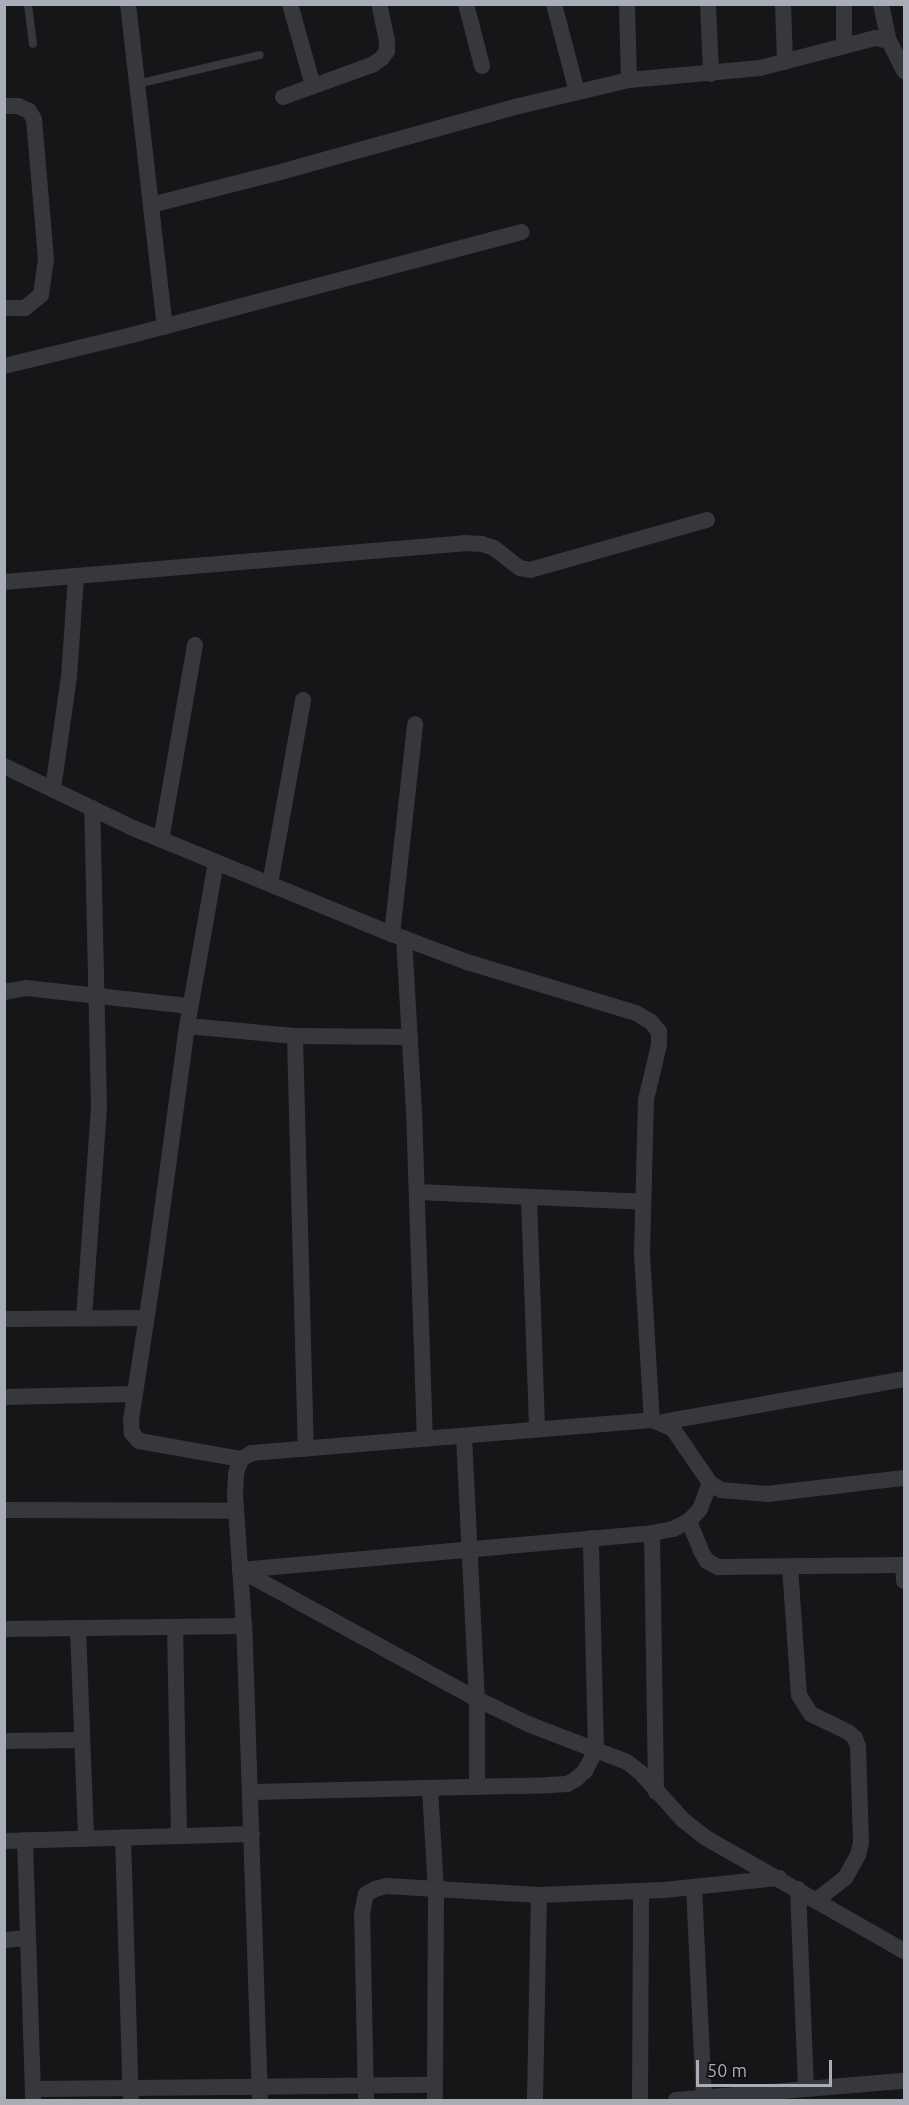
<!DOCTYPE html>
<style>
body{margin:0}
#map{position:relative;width:909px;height:2105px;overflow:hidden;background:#161618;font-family:Ubuntu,sans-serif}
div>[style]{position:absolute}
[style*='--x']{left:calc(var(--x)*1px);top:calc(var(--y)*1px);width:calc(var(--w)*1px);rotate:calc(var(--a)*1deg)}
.lane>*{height:8px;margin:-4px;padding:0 4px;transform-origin:4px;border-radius:4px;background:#37383d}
.street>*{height:16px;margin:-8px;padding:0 8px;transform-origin:8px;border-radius:8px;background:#37383d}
span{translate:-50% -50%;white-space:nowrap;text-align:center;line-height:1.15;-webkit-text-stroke:6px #111113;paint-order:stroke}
.frame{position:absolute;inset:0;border:6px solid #a8adb8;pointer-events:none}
.scale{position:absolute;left:696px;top:2060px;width:136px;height:27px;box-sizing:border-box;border:3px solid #a8adb8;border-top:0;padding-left:8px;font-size:18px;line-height:21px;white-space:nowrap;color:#a8adb8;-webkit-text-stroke:4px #111113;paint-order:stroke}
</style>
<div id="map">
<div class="lane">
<div style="--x:28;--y:4;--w:40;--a:82.9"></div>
<div style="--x:137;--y:84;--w:126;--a:-13.3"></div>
</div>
<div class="street">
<div style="--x:128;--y:4;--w:325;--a:83.5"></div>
<div style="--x:290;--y:4;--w:85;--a:74.3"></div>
<div style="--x:466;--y:4;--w:64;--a:75.5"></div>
<div style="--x:554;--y:4;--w:91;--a:75.4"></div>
<div style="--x:627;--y:4;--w:76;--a:88.5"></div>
<div style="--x:708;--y:4;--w:70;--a:87.5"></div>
<div style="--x:783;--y:4;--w:58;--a:88"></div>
<div style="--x:881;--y:4;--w:38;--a:78"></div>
<div style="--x:844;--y:46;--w:42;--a:-90"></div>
<div style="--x:283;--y:97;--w:95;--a:-19.8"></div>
<div style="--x:372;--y:65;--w:12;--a:-35"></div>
<div style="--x:382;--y:58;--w:9;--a:-54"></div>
<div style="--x:387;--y:51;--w:10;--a:-90"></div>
<div style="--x:387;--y:41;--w:38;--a:-102"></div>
<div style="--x:4;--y:106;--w:14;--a:0"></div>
<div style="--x:18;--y:106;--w:12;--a:24"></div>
<div style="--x:29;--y:111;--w:9;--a:58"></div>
<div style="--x:34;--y:119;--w:141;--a:85.1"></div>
<div style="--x:46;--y:259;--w:36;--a:98"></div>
<div style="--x:41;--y:295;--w:21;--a:141"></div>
<div style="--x:25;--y:308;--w:21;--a:180"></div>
<div style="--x:151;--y:205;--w:137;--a:-14.3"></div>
<div style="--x:284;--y:171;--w:244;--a:-15.5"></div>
<div style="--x:519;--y:106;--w:113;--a:-13.3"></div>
<div style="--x:629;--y:80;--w:132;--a:-5.2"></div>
<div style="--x:760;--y:68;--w:119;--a:-14.6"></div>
<div style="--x:875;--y:38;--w:14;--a:12"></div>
<div style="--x:889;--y:41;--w:34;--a:63"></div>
<div style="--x:4;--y:366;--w:132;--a:-13.6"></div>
<div style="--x:132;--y:335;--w:403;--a:-14.8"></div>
<div style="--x:4;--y:582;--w:462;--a:-4.8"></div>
<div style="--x:464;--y:543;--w:18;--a:3"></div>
<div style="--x:482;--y:544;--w:13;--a:18"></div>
<div style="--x:494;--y:548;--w:33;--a:38"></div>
<div style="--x:520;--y:568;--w:10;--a:11"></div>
<div style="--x:530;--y:570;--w:184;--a:-15.8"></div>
<div style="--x:4;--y:766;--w:143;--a:25.7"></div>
<div style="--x:133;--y:828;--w:280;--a:22.3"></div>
<div style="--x:392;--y:934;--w:80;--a:20.5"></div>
<div style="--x:467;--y:962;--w:177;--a:16.8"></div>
<div style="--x:636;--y:1013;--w:17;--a:31"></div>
<div style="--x:651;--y:1022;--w:13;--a:51"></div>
<div style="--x:659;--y:1032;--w:13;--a:90"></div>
<div style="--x:659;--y:1045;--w:57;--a:103.3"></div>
<div style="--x:646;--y:1100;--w:154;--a:91.5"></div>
<div style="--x:642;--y:1254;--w:166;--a:86.6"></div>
<div style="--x:53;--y:789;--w:113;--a:-81.9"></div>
<div style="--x:69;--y:677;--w:101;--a:-86"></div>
<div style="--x:161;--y:840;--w:198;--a:-80.1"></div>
<div style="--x:216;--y:862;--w:167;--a:100"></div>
<div style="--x:187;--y:1026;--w:239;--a:97.7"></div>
<div style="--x:155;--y:1263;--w:159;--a:98.7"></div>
<div style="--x:131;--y:1420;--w:13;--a:86"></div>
<div style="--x:132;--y:1433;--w:11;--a:49"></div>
<div style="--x:139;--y:1441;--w:104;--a:10"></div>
<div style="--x:270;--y:884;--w:187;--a:-79.8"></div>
<div style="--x:392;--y:934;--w:211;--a:-83.7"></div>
<div style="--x:404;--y:938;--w:173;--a:86.7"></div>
<div style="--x:414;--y:1111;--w:328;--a:88.1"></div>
<div style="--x:4;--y:992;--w:22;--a:-10"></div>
<div style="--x:26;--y:988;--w:165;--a:6.3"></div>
<div style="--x:187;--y:1026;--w:108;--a:5.3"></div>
<div style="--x:295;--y:1036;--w:115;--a:0.5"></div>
<div style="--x:295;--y:1036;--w:413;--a:88.5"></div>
<div style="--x:417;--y:1192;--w:226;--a:2.5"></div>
<div style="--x:529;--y:1197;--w:232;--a:88"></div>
<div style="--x:84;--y:1317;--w:210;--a:-85.9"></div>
<div style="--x:99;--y:1108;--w:300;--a:-91.3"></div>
<div style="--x:4;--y:1319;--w:142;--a:-0.4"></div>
<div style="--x:4;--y:1397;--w:130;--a:-1.3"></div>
<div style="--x:663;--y:1422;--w:245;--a:-10.1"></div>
<div style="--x:464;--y:1436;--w:263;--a:87.2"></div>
<div style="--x:477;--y:1699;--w:88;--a:90"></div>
<div style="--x:4;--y:1510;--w:232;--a:0.2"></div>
<div style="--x:689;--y:1521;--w:32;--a:68"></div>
<div style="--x:701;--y:1551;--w:12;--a:59"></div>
<div style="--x:707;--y:1561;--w:13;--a:29"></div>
<div style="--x:718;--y:1567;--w:186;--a:-0.6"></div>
<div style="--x:652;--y:1533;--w:259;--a:89.1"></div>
<div style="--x:903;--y:1565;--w:16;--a:86"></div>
<div style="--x:790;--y:1567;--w:128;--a:86"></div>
<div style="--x:799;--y:1695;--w:22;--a:58"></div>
<div style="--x:811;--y:1714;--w:41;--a:25.9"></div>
<div style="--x:848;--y:1732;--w:9;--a:41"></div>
<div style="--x:855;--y:1738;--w:9;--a:72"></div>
<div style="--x:858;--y:1747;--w:96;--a:88.2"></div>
<div style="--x:861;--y:1843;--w:12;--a:104"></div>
<div style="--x:858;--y:1855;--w:26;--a:119"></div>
<div style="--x:845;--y:1878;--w:36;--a:142"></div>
<div style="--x:240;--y:1570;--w:270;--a:28.6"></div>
<div style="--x:477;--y:1699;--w:57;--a:26.1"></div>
<div style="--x:528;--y:1724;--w:106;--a:21"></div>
<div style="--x:627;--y:1762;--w:16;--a:38"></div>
<div style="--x:640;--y:1772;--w:64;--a:48.1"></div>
<div style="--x:683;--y:1820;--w:29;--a:38"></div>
<div style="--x:706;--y:1838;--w:228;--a:29.7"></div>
<div style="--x:240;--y:1570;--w:414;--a:-5.1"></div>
<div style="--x:652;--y:1533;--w:21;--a:-11"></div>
<div style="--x:673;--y:1529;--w:18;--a:-27"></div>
<div style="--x:689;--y:1521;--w:16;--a:-47"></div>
<div style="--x:700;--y:1509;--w:28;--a:-69"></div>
<div style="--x:175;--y:1627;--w:209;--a:88.9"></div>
<div style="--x:78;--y:1628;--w:211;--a:87.8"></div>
<div style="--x:4;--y:1629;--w:240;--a:-0.7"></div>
<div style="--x:4;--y:1741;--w:78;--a:-0.7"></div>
<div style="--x:430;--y:1788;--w:103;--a:86.7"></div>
<div style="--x:436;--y:1891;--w:209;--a:90.3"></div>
<div style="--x:250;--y:1792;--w:300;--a:-1.3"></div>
<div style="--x:550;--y:1785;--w:17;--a:-3"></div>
<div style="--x:567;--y:1784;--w:10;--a:-29"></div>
<div style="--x:576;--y:1779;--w:12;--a:-42"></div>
<div style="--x:585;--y:1771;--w:24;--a:-62"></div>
<div style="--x:596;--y:1750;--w:212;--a:-91.4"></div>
<div style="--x:123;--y:1837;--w:263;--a:88.3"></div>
<div style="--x:25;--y:1840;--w:260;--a:88.2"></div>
<div style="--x:4;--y:1841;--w:248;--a:-1.6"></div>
<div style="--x:694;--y:1887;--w:211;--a:87.3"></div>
<div style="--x:798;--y:1889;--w:200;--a:87.7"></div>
<div style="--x:4;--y:1940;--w:24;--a:-5"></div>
<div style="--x:33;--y:2089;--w:402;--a:-0.6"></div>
<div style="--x:260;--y:2100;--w:474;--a:-91.9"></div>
<div style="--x:244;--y:1626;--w:131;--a:-93.9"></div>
<div style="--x:235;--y:1495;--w:22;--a:-87"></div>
<div style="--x:236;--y:1473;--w:15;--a:-70"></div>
<div style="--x:241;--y:1459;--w:13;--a:-29"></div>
<div style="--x:252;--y:1453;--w:401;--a:-4.7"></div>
<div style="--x:652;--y:1420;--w:23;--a:23"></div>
<div style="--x:673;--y:1429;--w:65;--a:55.6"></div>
<div style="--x:710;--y:1483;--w:13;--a:32"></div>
<div style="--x:721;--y:1490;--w:46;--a:5"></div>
<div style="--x:767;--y:1494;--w:138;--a:-6.7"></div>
<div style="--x:366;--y:2100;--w:186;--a:-91.2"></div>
<div style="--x:362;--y:1914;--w:20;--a:-79"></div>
<div style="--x:366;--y:1894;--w:10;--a:-29"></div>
<div style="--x:375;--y:1889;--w:11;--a:-15"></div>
<div style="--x:386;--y:1886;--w:153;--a:3.4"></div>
<div style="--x:539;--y:1895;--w:125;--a:-2.3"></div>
<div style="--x:664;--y:1890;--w:116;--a:-6"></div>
<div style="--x:535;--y:2100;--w:205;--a:-88.9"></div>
<div style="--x:640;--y:2100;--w:209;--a:-89.7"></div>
<div style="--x:676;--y:2100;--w:229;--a:-4.8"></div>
</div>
<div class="frame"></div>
<div class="scale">50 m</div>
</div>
